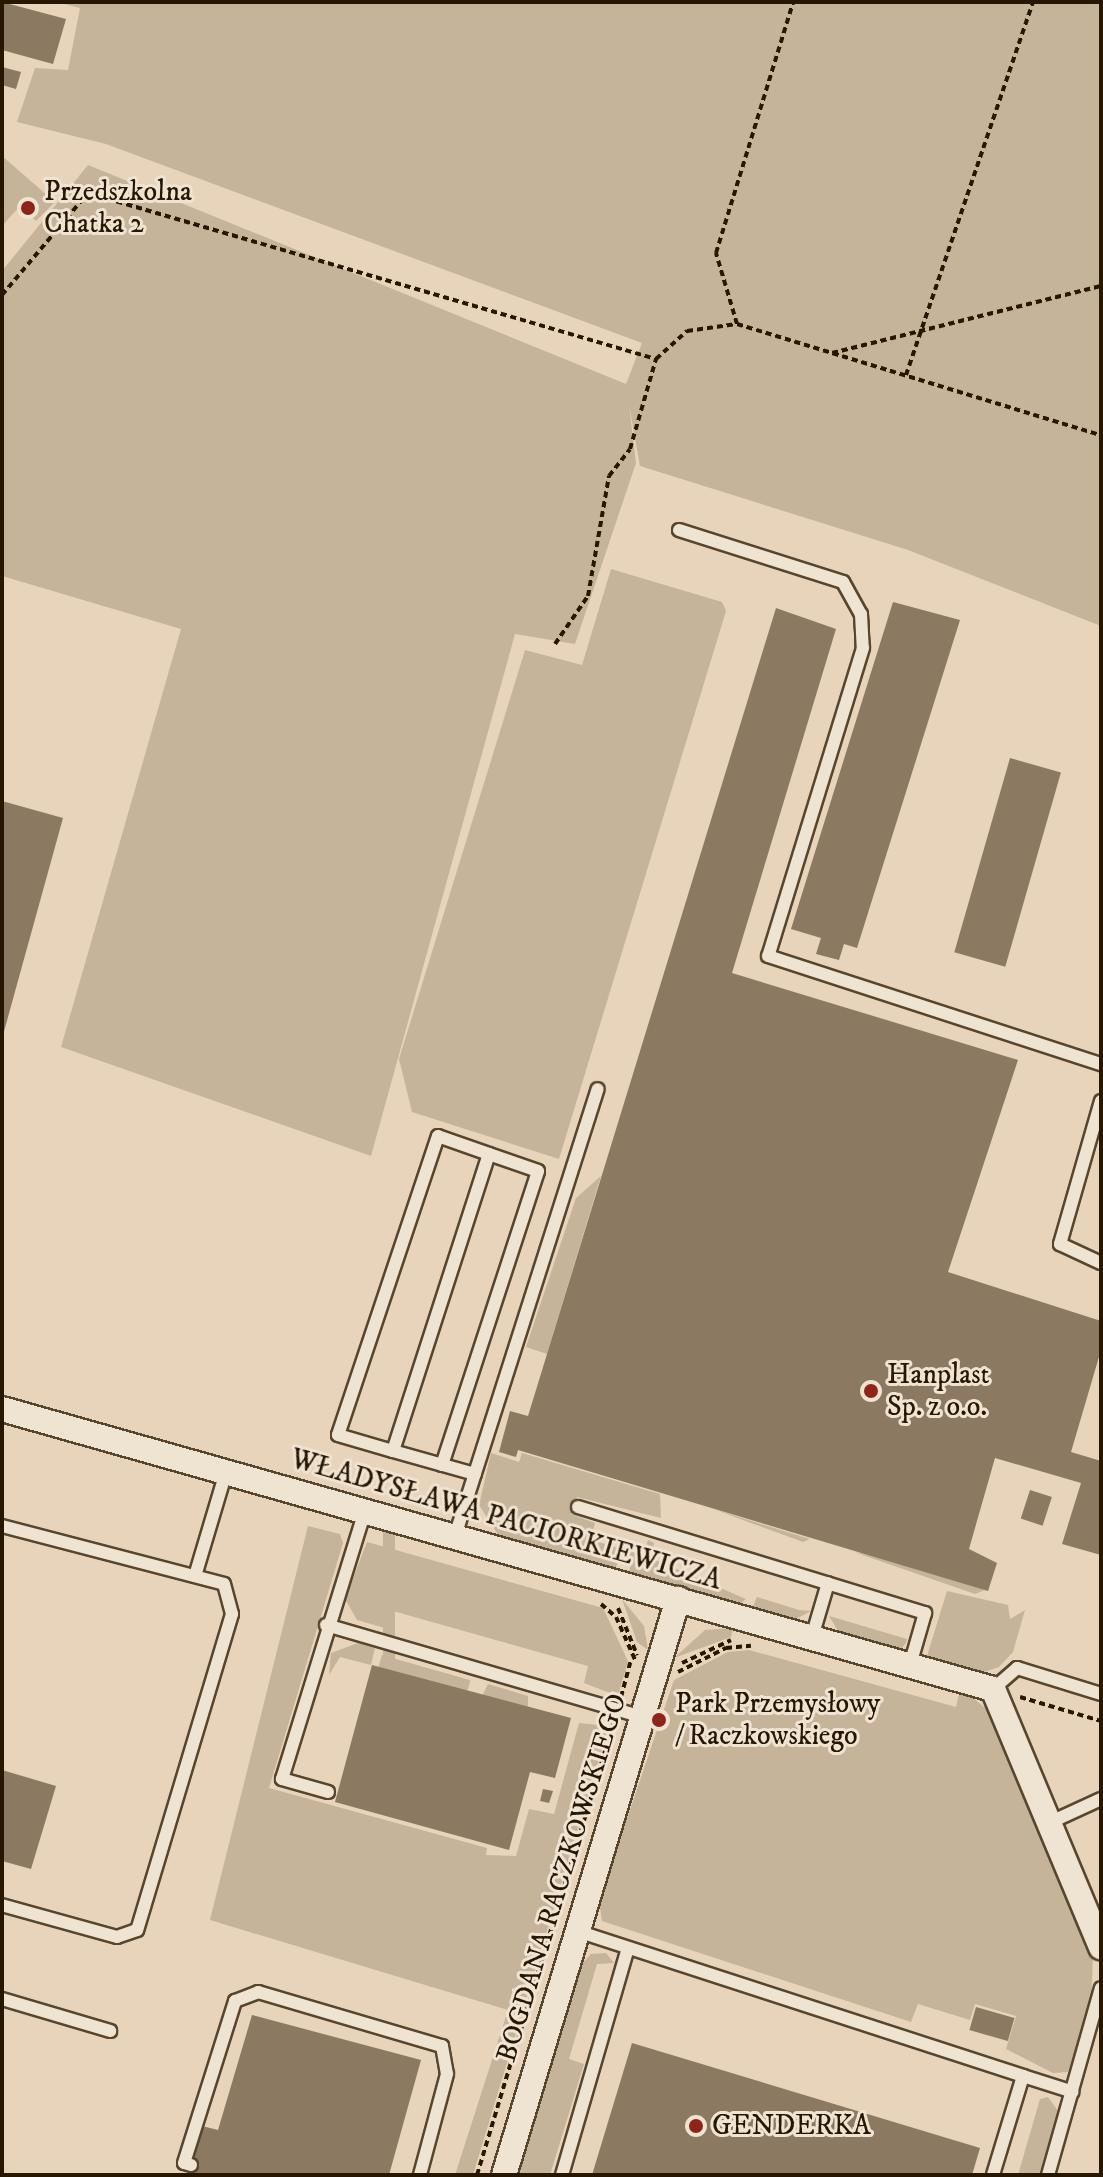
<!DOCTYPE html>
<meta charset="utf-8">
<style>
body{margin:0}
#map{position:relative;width:1103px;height:2177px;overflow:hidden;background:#e7d4ba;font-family:"IM FELL DW Pica",serif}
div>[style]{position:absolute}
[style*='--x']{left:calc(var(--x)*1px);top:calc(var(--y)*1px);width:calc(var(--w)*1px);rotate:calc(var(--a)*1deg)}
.green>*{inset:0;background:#c6b49a;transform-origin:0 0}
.building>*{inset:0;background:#8b7961;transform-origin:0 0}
.path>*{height:4px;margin-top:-2px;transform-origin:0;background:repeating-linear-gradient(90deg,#271600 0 6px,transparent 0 10px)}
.roads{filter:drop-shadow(2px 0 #57462e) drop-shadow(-2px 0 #57462e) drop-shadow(0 2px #57462e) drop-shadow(0 -2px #57462e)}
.lane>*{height:12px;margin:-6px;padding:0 6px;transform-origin:6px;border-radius:6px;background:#efe3d2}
.street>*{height:24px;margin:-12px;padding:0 12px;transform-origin:12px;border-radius:12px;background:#efe3d2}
.dots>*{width:22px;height:22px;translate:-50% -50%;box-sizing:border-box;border:4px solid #efe3d2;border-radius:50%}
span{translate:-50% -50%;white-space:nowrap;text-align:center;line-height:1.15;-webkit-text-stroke:6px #efe3d2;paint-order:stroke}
.poi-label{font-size:28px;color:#271600}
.left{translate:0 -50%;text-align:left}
.street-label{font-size:28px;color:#271600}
.frame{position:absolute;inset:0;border:4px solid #271600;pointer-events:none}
</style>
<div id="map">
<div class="green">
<div style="clip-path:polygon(57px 2px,1101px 2px,1101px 626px,908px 550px,640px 466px,629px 405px,636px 463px,575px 644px,515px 634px,371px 1156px,61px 1047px,181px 629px,2px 576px,2px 271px,88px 165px,626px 384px,642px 343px,106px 144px,17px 122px,35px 68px,68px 70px,80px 8px)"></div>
<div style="clip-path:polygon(2px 156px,55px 202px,36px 221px,20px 206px,2px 226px)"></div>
<div style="clip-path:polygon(611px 569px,722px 602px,726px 611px,559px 1159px,412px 1112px,399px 1059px,525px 650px,582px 665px)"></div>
<div style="clip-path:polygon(601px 1176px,547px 1354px,526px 1347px,576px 1198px)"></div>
<div style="clip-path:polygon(491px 1453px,519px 1462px,522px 1453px,660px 1494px,661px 1518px,577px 1497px,571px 1514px,595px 1523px,591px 1540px,643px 1555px,648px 1540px,654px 1543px,651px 1558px,746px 1599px,740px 1604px,629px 1572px,631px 1564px,618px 1561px,616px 1568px,499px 1536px,479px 1505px)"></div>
<div style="clip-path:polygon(713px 1509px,810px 1539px,803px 1542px)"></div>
<div style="clip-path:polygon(308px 1526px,340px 1534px,343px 1543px,269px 1788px,487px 1848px,486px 1855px,516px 1856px,529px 1809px,554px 1814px,579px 1723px,609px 1726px,473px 2175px,455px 2175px,508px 2010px,210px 1920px)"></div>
<div style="left:383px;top:1532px;width:12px;height:235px"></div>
<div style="clip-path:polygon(367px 1542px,603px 1608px,628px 1661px,618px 1696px,584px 1683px,588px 1666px,393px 1611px,388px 1629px,357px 1620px,345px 1599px)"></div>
<div style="clip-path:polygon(854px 1552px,887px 1558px,985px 1590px,975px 1594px)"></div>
<div style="clip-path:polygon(947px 1591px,1008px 1605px,1010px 1619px,1025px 1610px,1013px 1652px,999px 1667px,984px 1672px,927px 1656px)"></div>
<div style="clip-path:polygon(757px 1597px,799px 1610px,811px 1611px,796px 1619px,753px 1607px)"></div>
<div style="clip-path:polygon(622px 1599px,644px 1626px,648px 1650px,637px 1642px)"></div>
<div style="clip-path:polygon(829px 1616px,907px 1639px,906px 1643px,901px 1649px,838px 1631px)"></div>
<div style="clip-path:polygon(733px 1628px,731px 1637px,674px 1658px,705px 1630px)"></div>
<div style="clip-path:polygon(747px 1631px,969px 1695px,988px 1710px,1093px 1955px,1091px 2004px,1068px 2072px,1053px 2073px,1006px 2049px,1016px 2016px,975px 2004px,970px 2020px,918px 2004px,911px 2022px,602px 1921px,599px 1901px,674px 1680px,728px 1652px,749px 1650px,956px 1707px,959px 1694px)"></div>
<div style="clip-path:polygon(358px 1643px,375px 1648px,371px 1665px,340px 1657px,329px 1675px,331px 1653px)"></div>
<div style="left:382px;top:1655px;width:92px;height:13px;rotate:16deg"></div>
<div style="clip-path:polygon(488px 1684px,528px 1696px,528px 1707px,482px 1696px)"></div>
<div style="clip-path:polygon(606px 1953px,614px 1963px,597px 1964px,569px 2059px,584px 2064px,550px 2175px,517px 2175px,579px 1967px,591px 1954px)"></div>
<div style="clip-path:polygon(1048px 2097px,1058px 2111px,1039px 2175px,1018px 2175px,1040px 2099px)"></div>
</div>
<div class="building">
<div style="clip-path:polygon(2px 2px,66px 19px,53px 64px,2px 50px)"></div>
<div style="clip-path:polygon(2px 67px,21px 72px,16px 89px,2px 85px)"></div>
<div style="clip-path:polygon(893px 602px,960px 620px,857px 948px,844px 944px,839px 960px,816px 954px,821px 938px,791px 929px)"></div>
<div style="clip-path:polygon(776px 608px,836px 629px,732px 973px,1018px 1060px,948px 1272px,1101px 1321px,1101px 1350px,1071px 1452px,1101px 1461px,1101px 1555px,1062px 1544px,1081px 1483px,995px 1458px,969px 1549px,997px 1563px,988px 1591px,518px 1450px,516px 1457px,499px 1452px,510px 1411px,528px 1416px)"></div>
<div style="left:1010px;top:758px;width:53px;height:202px;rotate:16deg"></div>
<div style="clip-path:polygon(2px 801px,63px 818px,3px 1035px,2px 1035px)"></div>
<div style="left:1030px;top:1490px;width:23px;height:30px;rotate:18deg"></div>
<div style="clip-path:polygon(372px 1665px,571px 1718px,555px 1778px,530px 1772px,509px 1850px,335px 1802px)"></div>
<div style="clip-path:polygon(2px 1770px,56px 1786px,31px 1869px,2px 1861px)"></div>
<div style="clip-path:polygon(543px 1789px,553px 1791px,549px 1803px,540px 1801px)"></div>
<div style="left:976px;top:2007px;width:40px;height:24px;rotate:16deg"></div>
<div style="clip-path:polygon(252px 2015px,421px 2060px,389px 2175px,188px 2175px,202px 2126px,218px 2130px)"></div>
<div style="clip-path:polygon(632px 2043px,980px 2148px,972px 2175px,592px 2175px)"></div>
</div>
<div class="path">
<div style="--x:2;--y:295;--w:133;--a:-49.9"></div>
<div style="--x:88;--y:193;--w:592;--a:16.29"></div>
<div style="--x:737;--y:324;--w:74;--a:-106.5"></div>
<div style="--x:716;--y:253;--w:263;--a:-72.9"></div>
<div style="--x:832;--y:353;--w:277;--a:-14"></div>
<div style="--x:906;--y:375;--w:394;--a:-71.2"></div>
<div style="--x:555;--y:644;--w:58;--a:-55.5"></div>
<div style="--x:588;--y:596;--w:122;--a:-80.1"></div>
<div style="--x:609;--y:476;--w:34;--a:-52"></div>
<div style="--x:630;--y:449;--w:94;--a:-73.9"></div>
<div style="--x:656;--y:359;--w:42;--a:-42.1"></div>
<div style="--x:687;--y:331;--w:50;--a:-8"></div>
<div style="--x:737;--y:324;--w:381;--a:17"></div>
<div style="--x:601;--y:1604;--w:20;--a:41"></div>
<div style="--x:616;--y:1617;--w:49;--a:66"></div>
<div style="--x:618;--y:1608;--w:51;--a:68"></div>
<div style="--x:682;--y:1663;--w:54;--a:-25.1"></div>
<div style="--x:678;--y:1672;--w:54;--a:-26.6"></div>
<div style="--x:726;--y:1648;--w:25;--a:-5"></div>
<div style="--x:621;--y:1697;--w:38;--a:-75"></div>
<div style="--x:1020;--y:1697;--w:84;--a:16.5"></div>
<div style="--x:477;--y:2175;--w:471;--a:-73.2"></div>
</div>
<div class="roads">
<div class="lane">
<div style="--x:679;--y:530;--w:172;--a:17.6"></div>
<div style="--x:843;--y:582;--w:37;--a:61"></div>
<div style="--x:861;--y:614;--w:34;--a:87"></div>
<div style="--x:863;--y:648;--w:322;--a:107.1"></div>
<div style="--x:768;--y:956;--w:350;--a:18"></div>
<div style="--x:1101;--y:1101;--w:149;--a:106"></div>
<div style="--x:1060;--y:1244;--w:45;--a:24.9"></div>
<div style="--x:393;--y:1451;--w:312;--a:-72.1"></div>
<div style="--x:489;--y:1154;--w:54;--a:-160.6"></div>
<div style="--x:438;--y:1136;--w:315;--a:108.5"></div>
<div style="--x:338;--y:1435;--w:57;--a:16.2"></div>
<div style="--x:393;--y:1451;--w:85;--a:15.7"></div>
<div style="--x:442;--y:1465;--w:309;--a:-71.9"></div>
<div style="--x:538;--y:1171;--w:52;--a:-160.9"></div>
<div style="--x:578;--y:1507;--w:363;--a:17"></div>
<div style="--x:925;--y:1613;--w:54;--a:106.1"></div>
<div style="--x:2;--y:1526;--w:229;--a:14.6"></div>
<div style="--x:224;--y:1584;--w:31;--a:75"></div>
<div style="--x:232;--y:1614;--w:330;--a:106.7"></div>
<div style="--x:137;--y:1930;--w:21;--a:161"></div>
<div style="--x:117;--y:1937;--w:119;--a:-164.5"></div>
<div style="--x:455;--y:1536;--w:469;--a:-72.3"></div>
<div style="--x:195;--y:1576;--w:109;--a:-73.4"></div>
<div style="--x:326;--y:1625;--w:329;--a:16.2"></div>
<div style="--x:812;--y:1637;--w:56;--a:-73.5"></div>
<div style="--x:993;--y:1689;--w:32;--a:-41"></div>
<div style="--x:1017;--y:1668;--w:88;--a:17.2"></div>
<div style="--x:328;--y:1792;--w:48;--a:-164.2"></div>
<div style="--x:282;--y:1779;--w:281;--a:-72.8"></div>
<div style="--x:1051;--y:1822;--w:55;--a:-24.7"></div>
<div style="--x:577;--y:1931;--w:469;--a:18"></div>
<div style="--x:1023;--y:2076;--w:103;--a:106.9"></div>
<div style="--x:2;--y:1999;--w:113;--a:16.5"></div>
<div style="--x:1023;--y:2076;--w:52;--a:17.7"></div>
<div style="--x:191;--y:2165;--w:7;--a:-164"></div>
<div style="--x:184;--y:2163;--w:170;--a:-72.5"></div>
<div style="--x:235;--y:2001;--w:25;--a:-21"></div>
<div style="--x:258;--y:1992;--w:192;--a:16.4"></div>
<div style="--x:442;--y:2046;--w:28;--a:80"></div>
<div style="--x:447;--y:2074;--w:105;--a:105"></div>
<div style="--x:562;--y:2175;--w:236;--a:-73.8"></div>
<div style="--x:1048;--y:2175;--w:194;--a:-74.2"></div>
</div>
<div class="street">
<div style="--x:2;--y:1409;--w:1030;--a:15.78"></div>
<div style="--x:993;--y:1689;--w:280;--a:67.3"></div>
<div style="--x:504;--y:2175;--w:602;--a:-73.19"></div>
</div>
</div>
<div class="dots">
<div style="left:28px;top:208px;background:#8f2418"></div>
<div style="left:871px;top:1391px;background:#8f2418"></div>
<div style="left:659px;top:1720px;background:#8f2418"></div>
<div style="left:696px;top:2126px;background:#8f2418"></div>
</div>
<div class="poi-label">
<span class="left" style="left:44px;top:208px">Przedszkolna<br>Chatka 2</span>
<span class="left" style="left:887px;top:1391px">Hanplast<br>Sp. z o.o.</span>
<span class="left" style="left:675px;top:1720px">Park Przemysłowy<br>/ Raczkowskiego</span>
<span class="left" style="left:712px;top:2126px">GENDERKA</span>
</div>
<div class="street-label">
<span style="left:506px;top:1520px;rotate:16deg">WŁADYSŁAWA PACIORKIEWICZA</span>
<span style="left:562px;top:1878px;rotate:-73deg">BOGDANA RACZKOWSKIEGO</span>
</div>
<div class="frame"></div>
</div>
